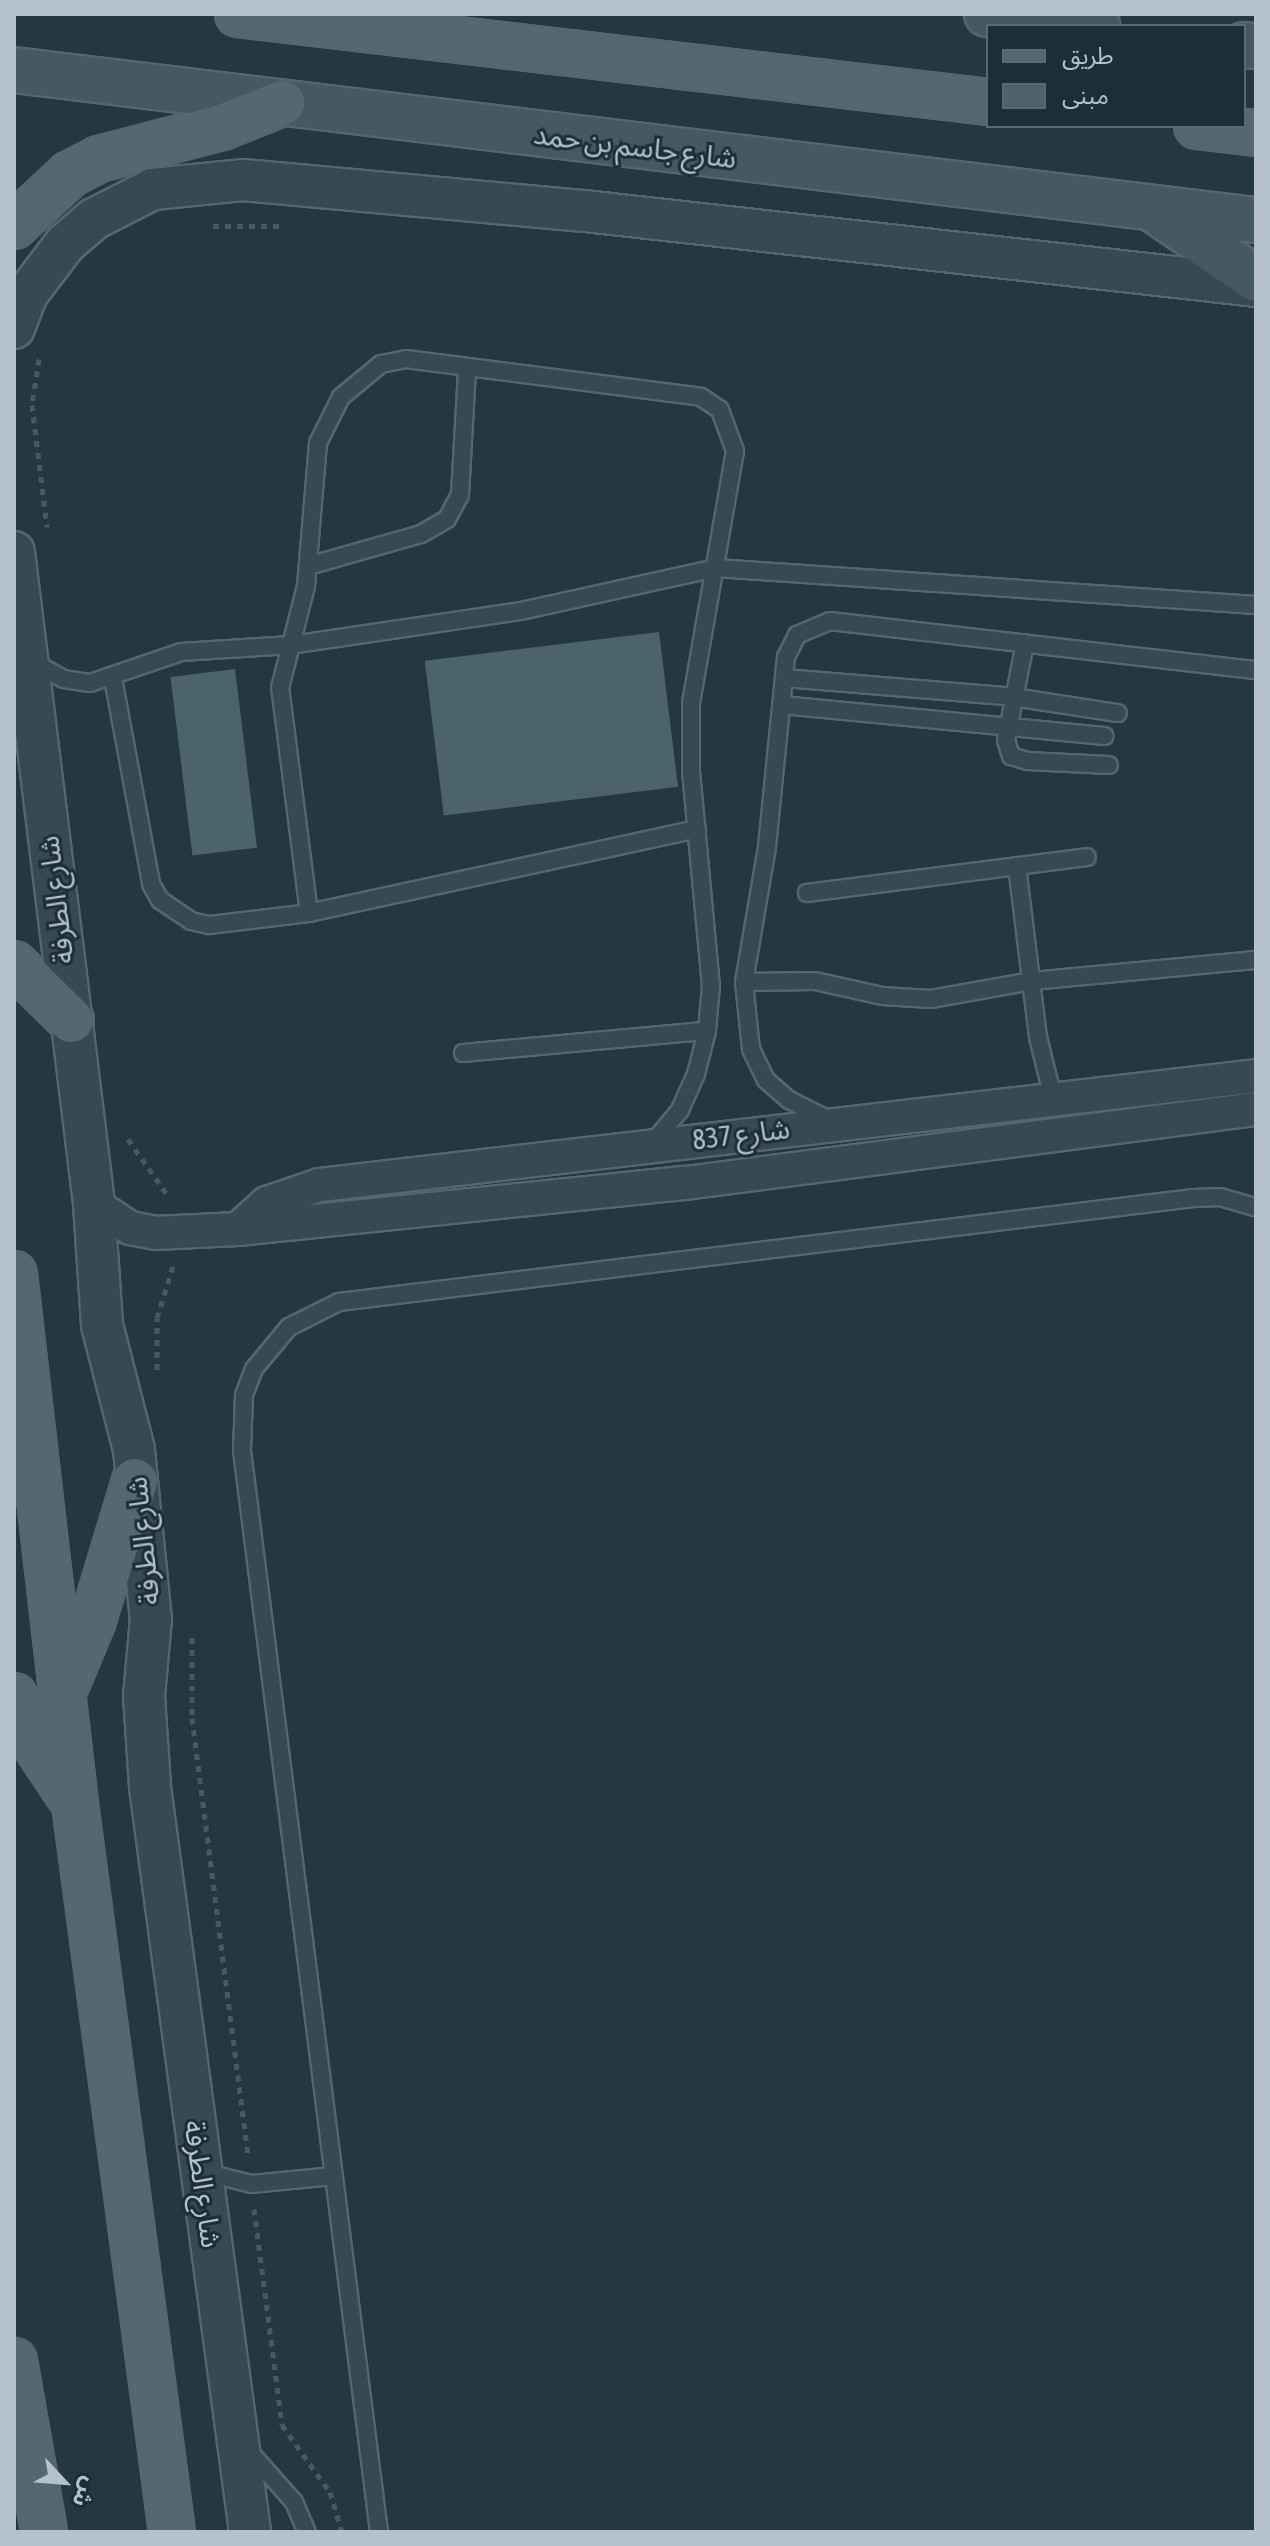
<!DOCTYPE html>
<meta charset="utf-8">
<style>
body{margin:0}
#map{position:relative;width:1270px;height:2546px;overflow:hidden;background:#233841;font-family:"Asap Condensed","Noto Sans Arabic",sans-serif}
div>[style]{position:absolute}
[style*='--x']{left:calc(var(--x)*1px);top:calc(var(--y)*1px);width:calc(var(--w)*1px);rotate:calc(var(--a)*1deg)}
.building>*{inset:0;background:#4c636c;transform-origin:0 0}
.path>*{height:5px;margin-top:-2.5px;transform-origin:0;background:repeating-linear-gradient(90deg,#435e59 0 6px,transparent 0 12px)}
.roads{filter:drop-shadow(2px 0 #55666e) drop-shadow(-2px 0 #55666e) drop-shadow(0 2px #55666e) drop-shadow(0 -2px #55666e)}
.service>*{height:16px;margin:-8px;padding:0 8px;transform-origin:8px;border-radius:8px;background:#374951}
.minor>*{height:32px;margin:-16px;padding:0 16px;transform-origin:16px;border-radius:16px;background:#374951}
.tertiary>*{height:40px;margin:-20px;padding:0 20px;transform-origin:20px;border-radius:20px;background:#374951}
.secondary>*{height:44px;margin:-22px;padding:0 22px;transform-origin:22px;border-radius:22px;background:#455964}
.primary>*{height:44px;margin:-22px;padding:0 22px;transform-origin:22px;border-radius:22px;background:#556871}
span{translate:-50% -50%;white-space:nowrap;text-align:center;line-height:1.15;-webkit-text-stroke:6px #1c2e36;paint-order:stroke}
.street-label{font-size:28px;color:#b4c3cb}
.frame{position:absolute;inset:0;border:16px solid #b4c3cb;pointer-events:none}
.legend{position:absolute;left:986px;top:24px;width:260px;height:104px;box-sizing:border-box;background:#1c2e36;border:2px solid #596a72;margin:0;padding:10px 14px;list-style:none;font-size:24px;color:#b4c3cb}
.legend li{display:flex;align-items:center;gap:16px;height:40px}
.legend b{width:40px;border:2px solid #596a72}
.north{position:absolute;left:24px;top:2442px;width:80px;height:80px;-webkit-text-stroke:6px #1c2e36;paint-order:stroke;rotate:116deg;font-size:22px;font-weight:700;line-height:32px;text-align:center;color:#b4c3cb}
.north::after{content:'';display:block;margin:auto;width:28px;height:36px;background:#b4c3cb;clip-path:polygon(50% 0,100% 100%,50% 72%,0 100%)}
</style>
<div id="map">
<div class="building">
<div style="left:659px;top:632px;width:156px;height:236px;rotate:83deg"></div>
<div style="left:235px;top:669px;width:180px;height:65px;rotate:83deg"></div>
</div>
<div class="path">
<div style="--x:213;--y:226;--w:66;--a:0"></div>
<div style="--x:39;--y:359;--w:47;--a:98.7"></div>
<div style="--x:32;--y:405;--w:123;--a:83"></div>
<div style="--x:128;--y:1139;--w:70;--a:54.9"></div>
<div style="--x:157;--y:1370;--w:52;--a:-90"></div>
<div style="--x:157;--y:1318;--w:54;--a:-72.9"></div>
<div style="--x:192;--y:1637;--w:81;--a:90"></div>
<div style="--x:192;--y:1718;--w:442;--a:82.7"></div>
<div style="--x:254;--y:2209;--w:218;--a:82.6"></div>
<div style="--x:282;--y:2425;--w:82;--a:54.4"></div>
<div style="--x:330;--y:2492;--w:42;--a:73.3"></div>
</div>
<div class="roads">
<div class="service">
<div style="--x:308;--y:566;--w:117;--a:-15.8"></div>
<div style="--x:421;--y:534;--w:30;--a:-30"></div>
<div style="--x:447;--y:519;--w:27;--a:-62"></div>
<div style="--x:460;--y:495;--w:126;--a:-86.8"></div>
<div style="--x:1025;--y:643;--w:99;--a:101.1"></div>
<div style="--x:1006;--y:740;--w:17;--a:73"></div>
<div style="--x:1011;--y:756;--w:17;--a:17"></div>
<div style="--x:1027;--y:761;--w:82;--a:2.8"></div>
<div style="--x:33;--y:662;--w:35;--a:29"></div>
<div style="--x:64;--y:679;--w:26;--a:9"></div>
<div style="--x:90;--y:683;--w:96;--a:-18.8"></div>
<div style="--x:181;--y:652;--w:110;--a:-3.6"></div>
<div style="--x:291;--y:645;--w:232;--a:-8.4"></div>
<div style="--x:521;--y:611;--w:200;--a:-12.4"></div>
<div style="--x:716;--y:568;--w:541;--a:3.92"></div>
<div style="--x:113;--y:678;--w:209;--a:79.5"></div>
<div style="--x:151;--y:884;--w:18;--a:61"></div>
<div style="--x:160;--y:900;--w:37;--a:34"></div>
<div style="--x:191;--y:921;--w:18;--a:13"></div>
<div style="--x:209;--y:925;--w:101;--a:-6.8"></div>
<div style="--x:309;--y:913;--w:397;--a:-12.2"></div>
<div style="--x:784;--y:678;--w:230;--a:4.7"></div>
<div style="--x:1013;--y:697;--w:106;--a:8.7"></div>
<div style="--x:782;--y:705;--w:324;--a:5.5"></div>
<div style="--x:1017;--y:866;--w:172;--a:83"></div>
<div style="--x:1038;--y:1037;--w:63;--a:76.2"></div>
<div style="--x:807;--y:893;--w:282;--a:-7.3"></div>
<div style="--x:309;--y:913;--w:227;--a:-97.3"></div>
<div style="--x:280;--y:688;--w:105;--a:-75.7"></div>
<div style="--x:306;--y:586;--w:144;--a:-85.2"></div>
<div style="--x:318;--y:443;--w:51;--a:-63.4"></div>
<div style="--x:341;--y:397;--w:52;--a:-39.5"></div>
<div style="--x:381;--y:364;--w:25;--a:-11"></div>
<div style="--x:406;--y:359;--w:297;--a:7.3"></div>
<div style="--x:701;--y:397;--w:23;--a:34"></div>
<div style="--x:720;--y:410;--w:44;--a:69.9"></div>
<div style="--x:735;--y:451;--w:256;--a:99.9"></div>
<div style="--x:691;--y:703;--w:68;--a:90"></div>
<div style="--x:691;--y:771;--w:215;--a:84.7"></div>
<div style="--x:711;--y:985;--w:46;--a:95"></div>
<div style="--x:707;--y:1031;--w:44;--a:104.3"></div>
<div style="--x:696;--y:1074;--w:39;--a:114"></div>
<div style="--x:680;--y:1110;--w:44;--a:129.5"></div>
<div style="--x:744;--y:982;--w:71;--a:-0.8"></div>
<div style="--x:815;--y:981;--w:69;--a:12.6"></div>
<div style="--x:882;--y:996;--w:49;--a:3.5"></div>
<div style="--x:931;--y:999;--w:103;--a:-10.1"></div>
<div style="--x:1032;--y:981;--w:225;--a:-5.4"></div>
<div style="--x:463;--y:1053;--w:245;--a:-5.2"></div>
<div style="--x:831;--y:1121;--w:47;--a:-153.4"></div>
<div style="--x:789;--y:1100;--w:30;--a:-139"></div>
<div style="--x:766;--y:1080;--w:34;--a:-116"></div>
<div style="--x:751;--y:1049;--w:67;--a:-96"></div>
<div style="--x:744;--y:982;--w:137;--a:-80.3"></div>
<div style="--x:767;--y:847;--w:191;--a:-84.3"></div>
<div style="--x:786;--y:657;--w:25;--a:-63"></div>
<div style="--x:797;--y:635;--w:36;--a:-23"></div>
<div style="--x:830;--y:621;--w:429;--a:6.6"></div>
<div style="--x:203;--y:2172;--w:49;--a:14"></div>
<div style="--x:251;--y:2184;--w:83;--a:-5.5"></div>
<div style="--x:248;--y:2450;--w:69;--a:48.5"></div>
<div style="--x:294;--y:2502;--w:33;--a:67"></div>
<div style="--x:379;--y:2532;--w:1091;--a:-97.22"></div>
<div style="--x:242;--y:1450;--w:55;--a:-87.9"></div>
<div style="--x:244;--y:1395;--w:28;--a:-69"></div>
<div style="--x:254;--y:1369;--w:55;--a:-50.2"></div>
<div style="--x:289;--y:1327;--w:56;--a:-26.6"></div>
<div style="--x:339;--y:1302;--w:861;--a:-6.94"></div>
<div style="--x:1194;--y:1198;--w:26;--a:-2"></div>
<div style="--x:1220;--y:1197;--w:37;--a:16"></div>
</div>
<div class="minor">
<div style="--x:94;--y:1204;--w:43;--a:33.7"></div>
<div style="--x:130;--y:1228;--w:25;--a:11"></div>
<div style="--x:155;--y:1233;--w:83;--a:-2.8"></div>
<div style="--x:238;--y:1229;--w:450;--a:-5.9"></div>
<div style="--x:686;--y:1183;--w:575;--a:-7.4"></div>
<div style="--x:238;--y:1229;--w:39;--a:-42"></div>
<div style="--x:267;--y:1203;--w:56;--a:-18.8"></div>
<div style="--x:320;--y:1185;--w:942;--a:-6.64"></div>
</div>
<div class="tertiary">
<div style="--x:14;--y:328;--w:36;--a:-69"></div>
<div style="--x:27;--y:294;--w:63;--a:-52.8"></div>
<div style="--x:65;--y:244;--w:38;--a:-41"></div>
<div style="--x:94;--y:219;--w:66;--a:-27"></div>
<div style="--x:153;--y:189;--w:90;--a:-5.7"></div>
<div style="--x:243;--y:180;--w:343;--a:5.2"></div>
<div style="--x:585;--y:211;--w:675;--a:6.38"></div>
<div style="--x:14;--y:552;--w:657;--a:83"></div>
<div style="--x:94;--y:1204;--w:121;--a:86.2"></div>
<div style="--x:102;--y:1325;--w:129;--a:75.6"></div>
<div style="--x:134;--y:1450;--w:170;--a:84.3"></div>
<div style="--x:151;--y:1619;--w:77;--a:95.2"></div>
<div style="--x:144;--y:1696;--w:91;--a:86.2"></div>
<div style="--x:150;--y:1787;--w:752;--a:82.35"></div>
</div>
<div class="secondary">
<div style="--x:987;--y:14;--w:111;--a:6.2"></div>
<div style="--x:1244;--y:45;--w:12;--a:5"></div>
<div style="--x:14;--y:70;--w:1251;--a:6.89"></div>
<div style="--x:1156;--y:211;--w:121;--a:34.2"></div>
</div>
<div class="primary">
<div style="--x:238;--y:14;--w:755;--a:6.69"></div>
<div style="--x:1197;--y:126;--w:59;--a:6.8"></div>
<div style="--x:14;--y:226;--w:76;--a:-42.9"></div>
<div style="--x:70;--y:174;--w:33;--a:-27"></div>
<div style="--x:99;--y:159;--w:127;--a:-14.6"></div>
<div style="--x:222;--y:127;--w:65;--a:-21.8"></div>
<div style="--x:14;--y:964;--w:80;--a:44.5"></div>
<div style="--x:14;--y:1274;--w:533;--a:83.43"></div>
<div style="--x:75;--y:1804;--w:734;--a:82.41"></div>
<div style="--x:63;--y:1692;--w:78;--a:-67.4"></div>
<div style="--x:93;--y:1620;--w:145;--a:-73.2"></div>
<div style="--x:14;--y:1696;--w:45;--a:68"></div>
<div style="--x:31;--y:1738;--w:69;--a:56.3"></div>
<div style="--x:14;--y:2361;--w:174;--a:80"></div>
</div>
</div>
<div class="street-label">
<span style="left:635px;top:146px;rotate:7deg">شارع جاسم بن حمد</span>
<span style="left:56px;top:900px;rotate:-97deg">شارع الطرفة</span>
<span style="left:741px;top:1134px;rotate:-7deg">شارع 837</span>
<span style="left:143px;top:1541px;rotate:-96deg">شارع الطرفة</span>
<span style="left:203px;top:2184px;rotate:82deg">شارع الطرفة</span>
</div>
<div class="frame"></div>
<ul class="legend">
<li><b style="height:10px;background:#556871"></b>طريق</li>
<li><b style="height:22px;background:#4c636c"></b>مبنى</li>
</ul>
<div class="north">ش</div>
</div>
